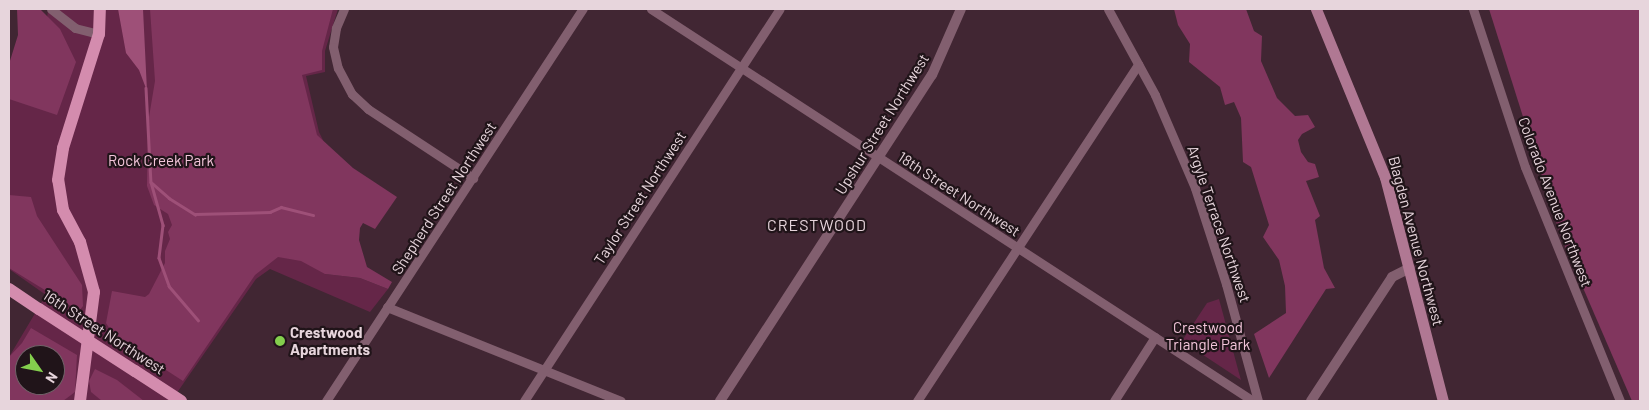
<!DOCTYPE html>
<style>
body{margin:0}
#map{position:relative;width:1649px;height:410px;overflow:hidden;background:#412633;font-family:Barlow,sans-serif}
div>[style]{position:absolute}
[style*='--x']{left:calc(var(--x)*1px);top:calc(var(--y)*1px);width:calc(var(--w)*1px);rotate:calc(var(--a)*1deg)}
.green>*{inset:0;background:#652648}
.forest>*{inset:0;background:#81365e}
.water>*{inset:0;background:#9e5078}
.stream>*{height:2.5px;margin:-1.25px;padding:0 1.25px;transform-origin:1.25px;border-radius:1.25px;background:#9e5078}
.minor>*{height:9px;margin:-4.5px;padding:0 4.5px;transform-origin:4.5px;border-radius:4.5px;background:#825f6f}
.tertiary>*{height:10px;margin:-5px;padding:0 5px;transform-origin:5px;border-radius:5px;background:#825f6f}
.secondary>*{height:11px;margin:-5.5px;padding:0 5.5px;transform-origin:5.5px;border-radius:5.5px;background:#b07893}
.primary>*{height:12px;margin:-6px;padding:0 6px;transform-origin:6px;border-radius:6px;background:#d48cae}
.primary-bridge>*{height:12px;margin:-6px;padding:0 6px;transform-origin:6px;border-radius:6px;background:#d48cae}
.dots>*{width:14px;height:14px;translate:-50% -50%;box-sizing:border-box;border:2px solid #201419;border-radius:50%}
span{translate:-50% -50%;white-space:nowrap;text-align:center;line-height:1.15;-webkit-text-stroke:4.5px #201419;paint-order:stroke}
.street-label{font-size:15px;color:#e7d5dc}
.park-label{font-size:15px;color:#f3c5da}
.poi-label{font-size:15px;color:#e7d5dc;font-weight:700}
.left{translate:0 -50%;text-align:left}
.neighbourhood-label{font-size:16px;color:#e7d5dc;letter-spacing:1px}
.frame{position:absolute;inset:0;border:10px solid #e7d5dc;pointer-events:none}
.north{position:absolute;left:15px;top:345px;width:50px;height:50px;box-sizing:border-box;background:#201419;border:1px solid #706167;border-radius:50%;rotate:123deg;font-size:14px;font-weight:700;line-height:20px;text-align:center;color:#e7d5dc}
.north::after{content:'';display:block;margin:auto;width:18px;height:22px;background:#84cf4d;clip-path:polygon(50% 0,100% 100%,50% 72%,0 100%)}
</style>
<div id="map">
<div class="green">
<div style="clip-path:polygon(evenodd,48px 9px,338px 9px,325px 51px,325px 72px,306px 76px,319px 132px,347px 189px,325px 274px,360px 278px,388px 289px,370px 312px,270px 269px,256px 279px,174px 397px,174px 401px,9px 401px,9px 357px,46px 295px,9px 269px,9px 90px,46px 28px,48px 9px,25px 355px,55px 355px,55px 385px,25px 385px,25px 355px)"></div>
<div style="clip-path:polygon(1219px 299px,1239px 373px,1241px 380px,1182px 341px,1207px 303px)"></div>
</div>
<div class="forest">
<div style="clip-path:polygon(17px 9px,40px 9px,60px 29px,76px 62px,57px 115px,9px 99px,9px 64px,18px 35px)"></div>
<div style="clip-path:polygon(150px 9px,333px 9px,322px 51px,322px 70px,302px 75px,317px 135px,353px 168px,397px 197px,375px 229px,363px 223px,360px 228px,359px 240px,367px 267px,392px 282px,388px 289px,360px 278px,325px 274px,301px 261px,278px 257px,255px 275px,183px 381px,115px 337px,106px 323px,112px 291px,145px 297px,149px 294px,165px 263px,165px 251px,170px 239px,168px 232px,172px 225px,168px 214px,154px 205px,147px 186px,148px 123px,155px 81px)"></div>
<div style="clip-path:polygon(1174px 9px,1246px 9px,1254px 31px,1262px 36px,1261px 61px,1277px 98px,1295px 116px,1308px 115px,1315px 127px,1302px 134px,1298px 140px,1301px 152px,1308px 162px,1315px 164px,1319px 177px,1306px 181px,1320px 216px,1315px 220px,1324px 268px,1335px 288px,1326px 289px,1269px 378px,1254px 334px,1286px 313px,1285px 286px,1279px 260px,1263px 237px,1269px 225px,1251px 167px,1243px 162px,1241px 118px,1234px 102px,1225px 105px,1220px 87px,1189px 62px,1190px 44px,1178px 25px)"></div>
<div style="clip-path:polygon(1489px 9px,1640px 9px,1640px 401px,1632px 401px,1561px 237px)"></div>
<div style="clip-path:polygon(9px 195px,31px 197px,37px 216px,82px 285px,83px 306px,79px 311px,9px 268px)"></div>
<div style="clip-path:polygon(evenodd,31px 328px,77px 355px,75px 392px,63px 401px,9px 401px,9px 357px,22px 343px,31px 328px,25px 355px,55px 355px,55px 385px,25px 385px,25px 355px)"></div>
<div style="clip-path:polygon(95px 369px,117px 380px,144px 401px,102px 401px,91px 392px,89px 381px)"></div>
</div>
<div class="water">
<div style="clip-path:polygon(118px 9px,143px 9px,147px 91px,139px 70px,126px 53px)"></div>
</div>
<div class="stream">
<div style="--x:146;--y:88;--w:94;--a:87"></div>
<div style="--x:151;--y:182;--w:45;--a:74.4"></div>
<div style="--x:163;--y:225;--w:33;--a:97"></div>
<div style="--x:159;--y:258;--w:30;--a:70"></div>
<div style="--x:169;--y:286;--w:45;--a:49.5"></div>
<div style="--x:152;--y:183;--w:23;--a:41"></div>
<div style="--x:169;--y:198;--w:31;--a:32"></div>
<div style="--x:195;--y:214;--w:75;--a:-1.5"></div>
<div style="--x:270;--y:212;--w:12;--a:-24"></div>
<div style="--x:281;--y:207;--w:33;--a:14"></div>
</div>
<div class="minor">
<div style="--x:51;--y:9;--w:31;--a:38"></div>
<div style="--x:75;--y:28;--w:25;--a:14"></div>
<div style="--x:344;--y:9;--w:21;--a:113"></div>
<div style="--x:336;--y:28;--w:19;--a:99"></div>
<div style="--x:333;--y:47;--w:22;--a:77"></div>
<div style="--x:338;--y:68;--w:30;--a:62"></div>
<div style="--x:352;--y:94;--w:22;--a:43"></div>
<div style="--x:368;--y:109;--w:126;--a:33.3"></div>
<div style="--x:651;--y:9;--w:718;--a:33.07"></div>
<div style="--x:1108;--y:9;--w:98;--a:61.3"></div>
<div style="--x:1155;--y:95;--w:101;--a:66.7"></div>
<div style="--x:1195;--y:188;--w:101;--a:72.1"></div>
<div style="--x:1226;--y:284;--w:121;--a:74.7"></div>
<div style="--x:1473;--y:9;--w:166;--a:71.8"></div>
<div style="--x:1525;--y:167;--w:253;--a:67.9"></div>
<div style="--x:387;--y:307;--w:252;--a:21.9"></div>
<div style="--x:326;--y:401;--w:469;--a:-56.8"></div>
<div style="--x:524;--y:401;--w:468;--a:-56.9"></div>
<div style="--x:917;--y:401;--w:403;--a:-56.7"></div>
<div style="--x:1114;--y:401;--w:76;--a:-57.4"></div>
</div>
<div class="tertiary">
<div style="--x:720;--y:401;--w:389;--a:-57"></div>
<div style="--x:932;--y:75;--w:72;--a:-66.3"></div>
<div style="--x:1311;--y:401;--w:148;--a:-56.8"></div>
<div style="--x:1392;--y:277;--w:20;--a:-27"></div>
</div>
<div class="secondary">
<div style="--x:1316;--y:9;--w:182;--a:67.7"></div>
<div style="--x:1385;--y:177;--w:231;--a:75.5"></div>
</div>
<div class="primary">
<div style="--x:9;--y:289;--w:36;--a:34"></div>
<div style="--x:135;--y:371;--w:55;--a:33.1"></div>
<div style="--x:80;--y:401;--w:110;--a:-82.7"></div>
<div style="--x:94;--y:292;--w:52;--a:-105.6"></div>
<div style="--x:80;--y:242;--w:36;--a:-118"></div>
<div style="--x:63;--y:210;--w:30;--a:-99"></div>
<div style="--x:58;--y:180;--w:32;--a:-81"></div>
<div style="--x:63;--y:148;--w:120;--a:-72.5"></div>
<div style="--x:99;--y:34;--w:25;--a:-88"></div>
</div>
<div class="primary-bridge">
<div style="--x:39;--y:309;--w:114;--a:32.9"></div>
</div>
<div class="dots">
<div style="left:280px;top:341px;background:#84cf4d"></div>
</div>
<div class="street-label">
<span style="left:882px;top:124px;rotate:-58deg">Upshur Street Northwest</span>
<span style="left:959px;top:194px;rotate:33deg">18th Street Northwest</span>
<span style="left:444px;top:198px;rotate:-57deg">Shepherd Street Northwest</span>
<span style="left:640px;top:198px;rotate:-57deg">Taylor Street Northwest</span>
<span style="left:1555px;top:202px;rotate:69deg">Colorado Avenue Northwest</span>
<span style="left:1219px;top:224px;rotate:71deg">Argyle Terrace Northwest</span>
<span style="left:1416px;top:241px;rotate:75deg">Blagden Avenue Northwest</span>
<span style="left:104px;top:332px;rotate:33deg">16th Street Northwest</span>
</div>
<div class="park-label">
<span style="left:161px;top:161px">Rock Creek Park</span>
<span style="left:1208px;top:336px">Crestwood<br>Triangle Park</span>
</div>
<div class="poi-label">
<span class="left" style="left:290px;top:341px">Crestwood<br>Apartments</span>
</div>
<div class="neighbourhood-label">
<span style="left:817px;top:225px">CRESTWOOD</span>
</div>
<div class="frame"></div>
<div class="north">N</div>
</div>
